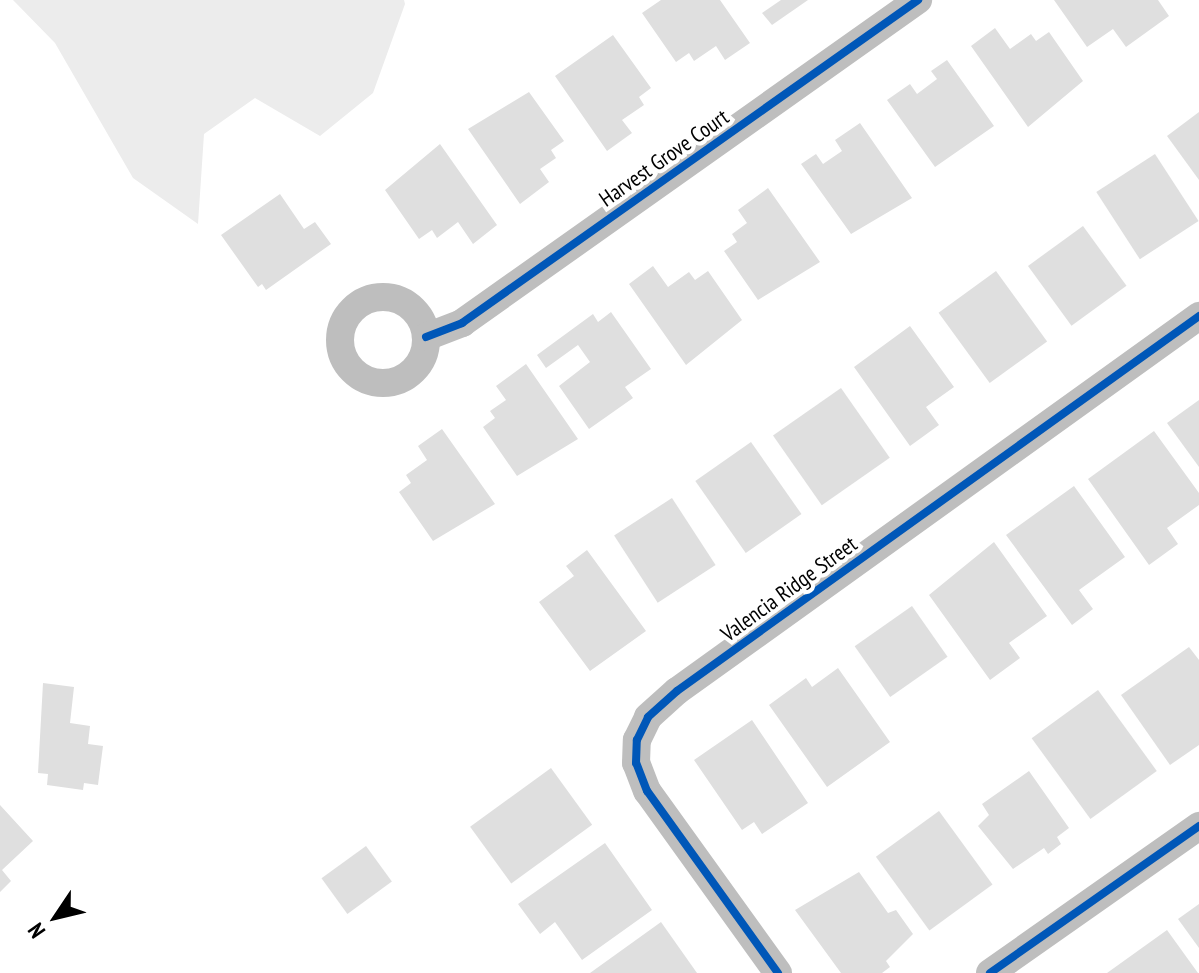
<!DOCTYPE html>
<style>
body{margin:0}
#map{position:relative;width:1199px;height:973px;overflow:hidden;background:#fff;font-family:"PT Sans Narrow",sans-serif}
div>[style]{position:absolute}
[style*='--x']{left:calc(var(--x)*1px);top:calc(var(--y)*1px);width:calc(var(--w)*1px);rotate:calc(var(--a)*1deg)}
.green>*{inset:0;background:#ececec}
.building>*{inset:0;background:#dfdfdf;transform-origin:0 0}
.street>*{height:28px;margin:-14px;padding:0 14px;transform-origin:14px;border-radius:14px;background:#bebebe}
.street>.ring{margin:-14px;padding:0;box-sizing:content-box;background:none;border:28px solid #bebebe;border-radius:50%}
.cycleway>*{height:8px;margin:-4px;padding:0 4px;transform-origin:4px;border-radius:4px;background:#0057b8}
span{translate:-50% -50%;white-space:nowrap;text-align:center;line-height:1.15;-webkit-text-stroke:8px #fff;paint-order:stroke}
.street-label{font-size:22px;color:#000}
.north{position:absolute;left:16px;top:877px;width:80px;height:80px;-webkit-text-stroke:6px #fff;paint-order:stroke;rotate:235deg;font-size:22px;font-weight:700;line-height:32px;text-align:center;color:#000}
.north::after{content:'';display:block;margin:auto;width:28px;height:36px;background:#000;clip-path:polygon(50% 0,100% 100%,50% 72%,0 100%)}
</style>
<div id="map">
<div class="green">
<div style="clip-path:polygon(13px 0,404px 0,405px 4px,373px 93px,320px 136px,255px 98px,204px 134px,198px 224px,133px 178px,55px 43px)"></div>
</div>
<div class="building">
<div style="clip-path:polygon(661px 0,720px 0,750px 43px,725px 60px,716px 46px,694px 61px,689px 53px,676px 62px,642px 13px)"></div>
<div style="clip-path:polygon(781px 0,808px 0,772px 25px,762px 13px)"></div>
<div style="clip-path:polygon(1054px 0,1158px 0,1169px 16px,1126px 47px,1113px 29px,1087px 47px)"></div>
<div style="clip-path:polygon(995px 28px,1010px 49px,1031px 34px,1036px 41px,1049px 32px,1083px 81px,1028px 127px,971px 46px)"></div>
<div style="clip-path:polygon(613px 35px,651px 88px,639px 97px,644px 105px,622px 120px,632px 133px,607px 151px,555px 76px)"></div>
<div style="clip-path:polygon(947px 60px,994px 126px,935px 167px,887px 100px,910px 84px,917px 94px,937px 79px,931px 71px)"></div>
<div style="clip-path:polygon(529px 92px,564px 141px,551px 150px,556px 158px,540px 169px,549px 182px,520px 204px,468px 129px)"></div>
<div style="clip-path:polygon(1199px 112px,1199px 180px,1167px 136px)"></div>
<div style="clip-path:polygon(860px 123px,912px 198px,851px 234px,801px 164px,816px 154px,823px 164px,842px 151px,835px 140px)"></div>
<div style="clip-path:polygon(440px 144px,497px 225px,473px 244px,458px 222px,437px 238px,432px 230px,419px 239px,385px 190px)"></div>
<div style="left:1155px;top:154px;width:80px;height:70px;rotate:57deg"></div>
<div style="clip-path:polygon(768px 188px,820px 262px,758px 300px,724px 251px,737px 242px,732px 234px,747px 223px,738px 210px)"></div>
<div style="clip-path:polygon(280px 194px,304px 229px,315px 222px,331px 244px,266px 290px,262px 284px,258px 287px,221px 235px)"></div>
<div style="left:1083px;top:226px;width:74px;height:68px;rotate:54deg"></div>
<div style="clip-path:polygon(653px 266px,668px 287px,689px 272px,695px 280px,708px 271px,742px 320px,686px 365px,629px 284px)"></div>
<div style="left:996px;top:271px;width:87px;height:71px;rotate:54deg"></div>
<div style="clip-path:polygon(611px 312px,651px 369px,625px 387px,633px 398px,589px 429px,559px 386px,590px 362px,578px 345px,546px 368px,537px 355px,593px 314px,598px 322px)"></div>
<div style="clip-path:polygon(910px 326px,954px 387px,926px 407px,939px 425px,910px 446px,854px 367px)"></div>
<div style="clip-path:polygon(526px 364px,578px 439px,517px 476px,483px 427px,495px 418px,490px 411px,506px 400px,496px 386px)"></div>
<div style="left:841px;top:388px;width:85px;height:83px;rotate:55deg"></div>
<div style="clip-path:polygon(1199px 400px,1199px 467px,1167px 423px)"></div>
<div style="clip-path:polygon(442px 429px,495px 504px,433px 541px,399px 492px,411px 483px,406px 475px,427px 460px,418px 446px)"></div>
<div style="clip-path:polygon(1154px 431px,1199px 493px,1199px 505px,1167px 528px,1178px 544px,1149px 565px,1088px 479px)"></div>
<div style="left:751px;top:442px;width:88px;height:68px;rotate:55deg"></div>
<div style="clip-path:polygon(1074px 486px,1125px 557px,1079px 590px,1093px 609px,1072px 625px,1006px 535px)"></div>
<div style="left:672px;top:498px;width:80px;height:69px;rotate:57deg"></div>
<div style="clip-path:polygon(994px 542px,1047px 616px,1009px 643px,1020px 658px,990px 680px,929px 595px)"></div>
<div style="clip-path:polygon(587px 550px,646px 631px,590px 671px,539px 602px,574px 576px,566px 566px)"></div>
<div style="left:912px;top:606px;width:62px;height:70px;rotate:55deg"></div>
<div style="clip-path:polygon(1189px 647px,1199px 660px,1199px 745px,1170px 765px,1121px 695px)"></div>
<div style="clip-path:polygon(838px 668px,890px 742px,827px 787px,769px 705px,806px 678px,812px 687px)"></div>
<div style="clip-path:polygon(43px 683px,74px 687px,70px 723px,90px 726px,88px 744px,103px 746px,98px 785px,84px 783px,83px 790px,47px 785px,48px 774px,38px 773px)"></div>
<div style="left:1098px;top:690px;width:100px;height:82px;rotate:54deg"></div>
<div style="clip-path:polygon(752px 720px,808px 803px,762px 834px,754px 822px,742px 830px,694px 760px)"></div>
<div style="left:551px;top:768px;width:70px;height:100px;rotate:54deg"></div>
<div style="clip-path:polygon(1029px 771px,1069px 828px,1057px 837px,1061px 844px,1048px 854px,1044px 848px,1013px 869px,978px 826px,989px 815px,982px 804px)"></div>
<div style="clip-path:polygon(0 805px,33px 841px,2px 870px,11px 881px,0 892px)"></div>
<div style="left:939px;top:811px;width:91px;height:78px;rotate:54deg"></div>
<div style="clip-path:polygon(605px 843px,652px 910px,582px 960px,555px 922px,540px 934px,518px 904px)"></div>
<div style="left:366px;top:846px;width:44px;height:55px;rotate:54deg"></div>
<div style="clip-path:polygon(859px 872px,888px 913px,896px 910px,913px 934px,886px 961px,890px 967px,882px 973px,841px 973px,795px 910px)"></div>
<div style="clip-path:polygon(1199px 904px,1199px 948px,1178px 919px)"></div>
<div style="clip-path:polygon(661px 922px,697px 973px,590px 973px)"></div>
<div style="clip-path:polygon(1167px 930px,1198px 973px,1107px 973px)"></div>
</div>
<div class="street">
<div class="ring" style="left:340px;top:297px;width:58px;height:58px"></div>
<div style="--x:426;--y:337;--w:39;--a:-21"></div>
<div style="--x:462;--y:323;--w:559;--a:-35.31"></div>
<div style="--x:778;--y:973;--w:224;--a:-125.7"></div>
<div style="--x:647;--y:791;--w:30;--a:-111"></div>
<div style="--x:636;--y:763;--w:23;--a:-88"></div>
<div style="--x:637;--y:740;--w:25;--a:-64"></div>
<div style="--x:648;--y:717;--w:39;--a:-42"></div>
<div style="--x:677;--y:691;--w:643;--a:-35.69"></div>
<div style="--x:990;--y:973;--w:256;--a:-35.1"></div>
</div>
<div class="cycleway">
<div style="--x:426;--y:337;--w:39;--a:-21"></div>
<div style="--x:462;--y:323;--w:559;--a:-35.31"></div>
<div style="--x:778;--y:973;--w:224;--a:-125.7"></div>
<div style="--x:647;--y:791;--w:30;--a:-111"></div>
<div style="--x:636;--y:763;--w:23;--a:-88"></div>
<div style="--x:637;--y:740;--w:25;--a:-64"></div>
<div style="--x:648;--y:717;--w:39;--a:-42"></div>
<div style="--x:677;--y:691;--w:643;--a:-35.69"></div>
<div style="--x:990;--y:973;--w:256;--a:-35.1"></div>
</div>
<div class="street-label">
<span style="left:664px;top:158px;rotate:-35deg">Harvest Grove Court</span>
<span style="left:789px;top:589px;rotate:-36deg">Valencia Ridge Street</span>
</div>
<div class="north">N</div>
</div>
